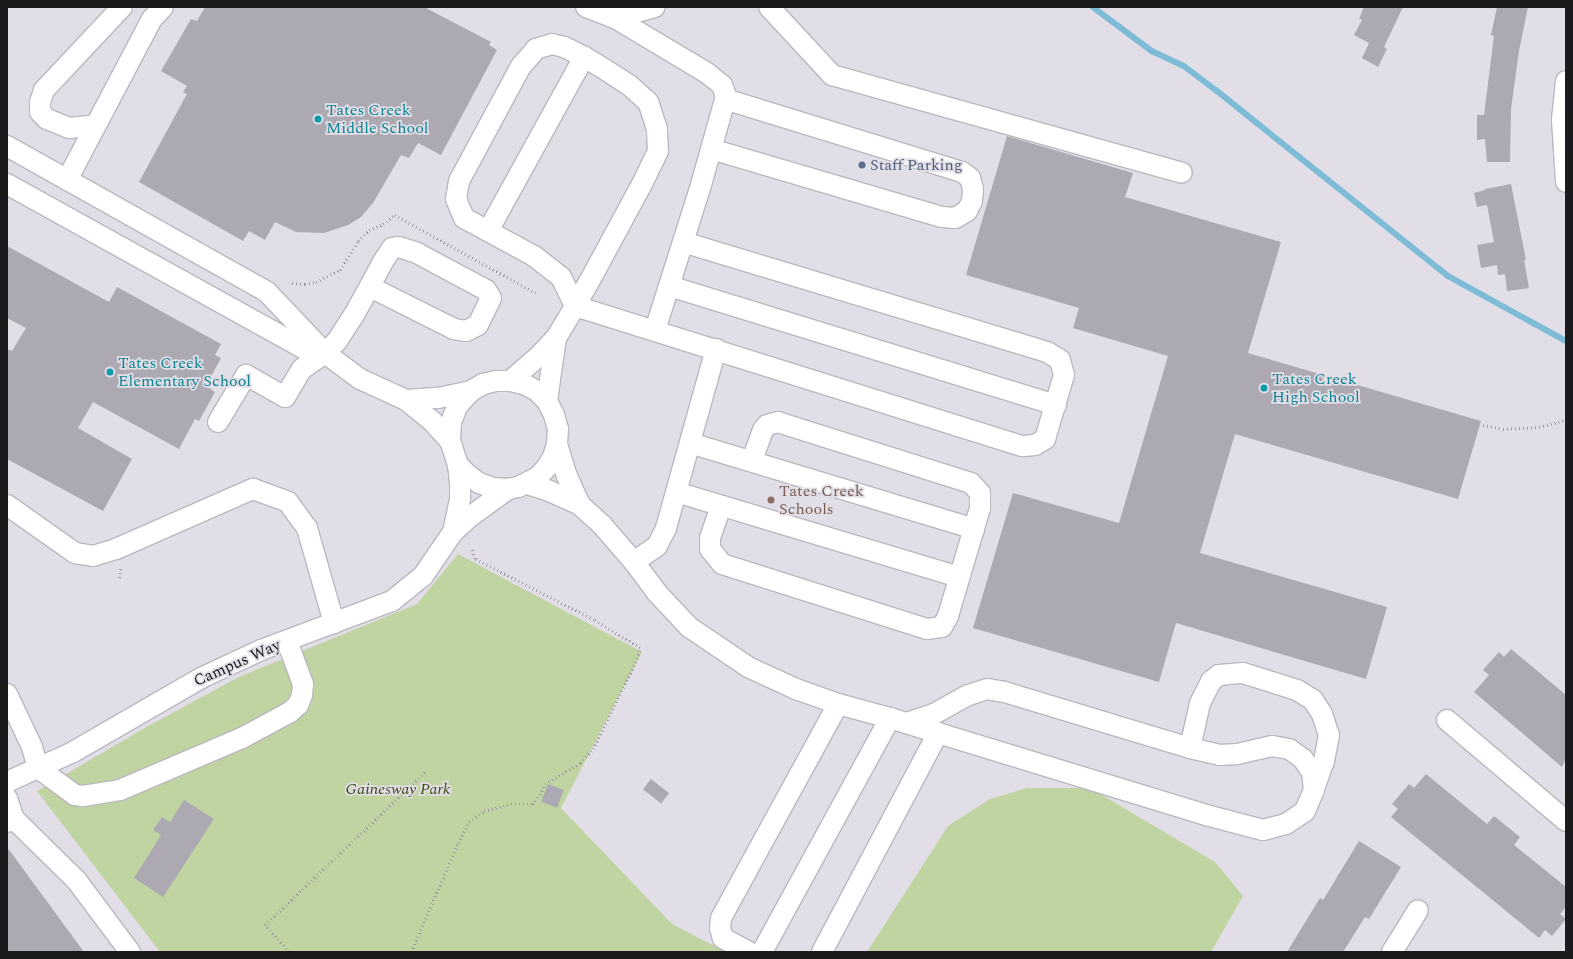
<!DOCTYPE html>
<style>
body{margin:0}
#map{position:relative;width:1573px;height:959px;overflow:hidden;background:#e1dee7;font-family:Spectral,serif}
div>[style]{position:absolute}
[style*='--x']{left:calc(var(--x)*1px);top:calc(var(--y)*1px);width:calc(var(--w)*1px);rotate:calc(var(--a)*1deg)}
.green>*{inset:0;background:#bfd4a0}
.stream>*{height:5.5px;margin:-2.75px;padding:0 2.75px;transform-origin:2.75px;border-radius:2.75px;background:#7ebbd6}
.building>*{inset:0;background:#aca9b2;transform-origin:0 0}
.path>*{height:2.5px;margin-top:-1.25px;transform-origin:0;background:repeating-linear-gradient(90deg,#9d9aa1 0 1px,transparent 0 4px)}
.roads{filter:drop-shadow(1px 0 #bab7c0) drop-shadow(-1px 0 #bab7c0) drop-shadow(0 1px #bab7c0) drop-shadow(0 -1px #bab7c0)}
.minor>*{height:20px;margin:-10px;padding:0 10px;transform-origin:10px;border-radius:10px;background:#fff}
.dots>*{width:11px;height:11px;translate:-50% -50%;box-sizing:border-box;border:2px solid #e1dee7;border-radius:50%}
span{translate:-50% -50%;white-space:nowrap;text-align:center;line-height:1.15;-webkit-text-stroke:3.5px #e1dee7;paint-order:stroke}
.culture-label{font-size:16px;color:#0d838f}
.left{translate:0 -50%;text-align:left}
.service-label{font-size:16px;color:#4e5e75}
.education-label{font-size:16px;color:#785e54}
.street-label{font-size:16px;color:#1b1a1d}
.park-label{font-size:16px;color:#384a12;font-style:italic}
.frame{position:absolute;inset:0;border:8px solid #1b1a1d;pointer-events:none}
</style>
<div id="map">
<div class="green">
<div style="clip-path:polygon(458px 554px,642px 652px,561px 808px,672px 924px,726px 952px,160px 952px,37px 791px,150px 725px,239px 677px,417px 604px)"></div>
<div style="clip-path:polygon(1027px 788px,1090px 788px,1215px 862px,1243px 896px,1211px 952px,867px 952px,948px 826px,990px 799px)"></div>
</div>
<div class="stream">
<div style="--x:1093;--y:7;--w:74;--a:36.7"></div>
<div style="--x:1152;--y:51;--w:35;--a:25"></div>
<div style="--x:1184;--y:66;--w:40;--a:37"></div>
<div style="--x:1216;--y:90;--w:297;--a:38.7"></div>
<div style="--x:1448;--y:276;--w:135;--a:28.8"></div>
</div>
<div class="building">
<div style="clip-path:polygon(205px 7px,424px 7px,491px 42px,489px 45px,497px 50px,441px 155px,418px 143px,409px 158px,401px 155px,373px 203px,361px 217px,348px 225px,324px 233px,296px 232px,275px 222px,265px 240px,249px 231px,243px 241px,139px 182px,187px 94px,183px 92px,187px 86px,161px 71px,191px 19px,197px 21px)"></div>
<div style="clip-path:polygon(1364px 7px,1403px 7px,1384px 47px,1387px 49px,1378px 67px,1362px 58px,1369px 43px,1354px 35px,1362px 20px,1359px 19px)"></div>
<div style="clip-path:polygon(1497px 7px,1528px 7px,1519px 51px,1511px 109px,1510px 162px,1487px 162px,1485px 139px,1477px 140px,1477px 115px,1484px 115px,1494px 36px,1491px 35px)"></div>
<div style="clip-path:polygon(1007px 136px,1133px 173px,1125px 197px,1281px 242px,1248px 353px,1481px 421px,1458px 499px,1235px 434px,1200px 553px,1387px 607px,1366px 679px,1176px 623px,1159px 682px,973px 628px,1013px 493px,1119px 523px,1168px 356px,1073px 328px,1079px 308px,966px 275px)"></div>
<div style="clip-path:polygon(1511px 184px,1526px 260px,1524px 260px,1529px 288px,1507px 291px,1505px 274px,1498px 275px,1497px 265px,1481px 268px,1477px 245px,1494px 242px,1487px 205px,1477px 207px,1474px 193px,1485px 190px,1485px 189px)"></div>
<div style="clip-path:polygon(7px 246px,109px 302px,117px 287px,221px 344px,215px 355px,221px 358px,206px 386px,215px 392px,199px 421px,195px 419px,179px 449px,93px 402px,78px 428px,132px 459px,103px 511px,7px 459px,7px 349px,12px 351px,26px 328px,7px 318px)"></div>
<div style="clip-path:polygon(1511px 649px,1566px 695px,1566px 758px,1562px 767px,1474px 692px,1489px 675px,1483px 670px,1499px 652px,1504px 657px)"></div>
<div style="clip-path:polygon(1426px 774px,1487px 824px,1494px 816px,1520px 837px,1514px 845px,1566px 887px,1566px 907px,1560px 914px,1566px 919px,1552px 936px,1545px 930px,1539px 938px,1391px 817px,1398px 809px,1392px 804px,1409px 784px,1414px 788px)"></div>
<div style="left:651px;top:779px;width:23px;height:13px;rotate:38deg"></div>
<div style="left:548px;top:784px;width:17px;height:19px;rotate:21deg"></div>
<div style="clip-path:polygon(184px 800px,214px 819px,163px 897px,134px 878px,161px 835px,153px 830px,162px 817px,170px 822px)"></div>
<div style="clip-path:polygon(1359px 841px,1401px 867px,1369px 919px,1365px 917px,1343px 952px,1287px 952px,1320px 898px,1323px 900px)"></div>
<div style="clip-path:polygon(7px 847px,84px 952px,7px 952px)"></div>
</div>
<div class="path">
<div style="--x:292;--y:283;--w:13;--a:4"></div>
<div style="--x:305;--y:284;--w:11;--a:-10"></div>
<div style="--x:316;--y:282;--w:27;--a:-27"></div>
<div style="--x:340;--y:270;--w:34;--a:-58"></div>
<div style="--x:358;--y:241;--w:16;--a:-45"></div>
<div style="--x:369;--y:230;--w:15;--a:-23"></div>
<div style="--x:383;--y:224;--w:15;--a:-37"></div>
<div style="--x:395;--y:215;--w:161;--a:29"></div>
<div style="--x:1483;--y:425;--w:20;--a:11"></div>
<div style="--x:1503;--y:429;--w:36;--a:-3"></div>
<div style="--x:1539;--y:427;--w:28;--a:-15"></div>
<div style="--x:119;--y:578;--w:11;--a:-80"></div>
<div style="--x:289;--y:952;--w:36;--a:-132"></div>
<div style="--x:265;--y:925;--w:224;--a:-43.7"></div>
<div style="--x:411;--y:952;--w:119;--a:-66.7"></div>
<div style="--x:458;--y:843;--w:24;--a:-62"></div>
<div style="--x:469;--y:822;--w:19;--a:-36"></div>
<div style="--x:484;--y:811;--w:28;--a:-15"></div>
<div style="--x:511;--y:804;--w:21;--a:0"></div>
<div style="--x:532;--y:804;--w:12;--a:-48"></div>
<div style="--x:540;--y:795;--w:12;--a:-66"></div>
<div style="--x:545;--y:784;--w:41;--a:-31"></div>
<div style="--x:580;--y:763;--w:19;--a:-47"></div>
<div style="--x:593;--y:749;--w:100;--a:-63.9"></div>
<div style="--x:637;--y:659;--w:11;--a:-75"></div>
<div style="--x:640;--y:648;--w:54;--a:-148.7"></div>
<div style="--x:594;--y:620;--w:134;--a:-152.9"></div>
<div style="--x:475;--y:559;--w:4;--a:-117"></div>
<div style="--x:473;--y:555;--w:8;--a:-97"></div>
</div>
<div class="roads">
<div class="minor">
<div style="--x:122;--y:7;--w:114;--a:133.2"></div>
<div style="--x:44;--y:90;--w:13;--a:108"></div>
<div style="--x:40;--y:102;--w:10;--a:90"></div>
<div style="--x:40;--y:112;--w:10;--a:45"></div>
<div style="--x:47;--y:119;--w:24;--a:22"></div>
<div style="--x:69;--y:128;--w:27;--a:-6"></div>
<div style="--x:96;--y:125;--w:120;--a:-62.2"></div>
<div style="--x:152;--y:19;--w:16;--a:-47"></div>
<div style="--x:586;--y:7;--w:31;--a:21"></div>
<div style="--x:615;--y:18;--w:107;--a:30.9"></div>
<div style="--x:707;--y:73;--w:19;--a:39"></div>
<div style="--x:722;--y:85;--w:12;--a:70"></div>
<div style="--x:726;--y:96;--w:92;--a:105.7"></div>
<div style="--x:701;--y:185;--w:152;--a:107.6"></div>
<div style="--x:769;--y:7;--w:93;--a:47.2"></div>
<div style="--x:832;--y:75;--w:363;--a:15.6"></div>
<div style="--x:615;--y:18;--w:41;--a:-15.4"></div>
<div style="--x:1566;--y:81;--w:39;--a:96"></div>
<div style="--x:1562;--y:120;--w:62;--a:86.3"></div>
<div style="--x:7;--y:146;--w:298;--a:29.3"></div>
<div style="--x:267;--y:292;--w:84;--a:46.4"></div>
<div style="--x:325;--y:353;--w:44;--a:36.6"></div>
<div style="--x:360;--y:379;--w:51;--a:24.5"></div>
<div style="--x:406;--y:400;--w:33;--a:39"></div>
<div style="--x:432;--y:421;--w:27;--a:48"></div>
<div style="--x:711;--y:149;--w:241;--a:16.4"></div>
<div style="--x:942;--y:217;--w:13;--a:4"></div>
<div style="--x:955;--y:218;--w:14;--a:-30"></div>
<div style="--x:967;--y:211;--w:11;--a:-63"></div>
<div style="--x:972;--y:201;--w:12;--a:-85"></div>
<div style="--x:973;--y:189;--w:11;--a:-105"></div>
<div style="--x:970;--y:178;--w:10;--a:-143"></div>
<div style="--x:962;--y:172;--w:248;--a:-162.9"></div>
<div style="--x:67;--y:180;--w:62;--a:-62.2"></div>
<div style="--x:7;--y:184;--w:342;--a:29"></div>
<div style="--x:306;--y:350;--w:19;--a:9"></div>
<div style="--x:488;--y:231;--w:199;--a:-61.1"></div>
<div style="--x:669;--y:286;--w:405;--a:17.1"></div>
<div style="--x:510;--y:381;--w:37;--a:-41"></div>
<div style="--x:538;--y:357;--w:26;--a:-47"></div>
<div style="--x:556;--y:338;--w:37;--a:-59"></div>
<div style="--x:575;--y:306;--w:28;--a:-60"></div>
<div style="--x:589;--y:282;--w:109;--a:-61.6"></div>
<div style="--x:641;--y:186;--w:39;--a:-64"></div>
<div style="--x:658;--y:151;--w:22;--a:-93"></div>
<div style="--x:657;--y:129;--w:28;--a:-108"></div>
<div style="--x:648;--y:102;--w:25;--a:-138"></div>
<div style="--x:629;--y:85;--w:27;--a:-147"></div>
<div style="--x:606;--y:70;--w:26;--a:-149"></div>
<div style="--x:584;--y:57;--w:22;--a:-153"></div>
<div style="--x:564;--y:47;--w:12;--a:-166"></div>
<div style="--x:552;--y:44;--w:17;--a:163"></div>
<div style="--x:536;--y:49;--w:23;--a:131"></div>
<div style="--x:521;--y:66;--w:131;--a:118.3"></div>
<div style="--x:459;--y:181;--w:18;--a:99"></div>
<div style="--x:456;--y:199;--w:21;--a:67"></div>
<div style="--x:464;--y:218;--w:80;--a:28.5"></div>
<div style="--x:534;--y:256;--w:34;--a:38"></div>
<div style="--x:561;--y:277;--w:32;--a:64"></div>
<div style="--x:575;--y:306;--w:469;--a:17.4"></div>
<div style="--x:1023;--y:446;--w:12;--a:-5"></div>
<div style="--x:1035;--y:445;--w:12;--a:-31"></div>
<div style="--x:1045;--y:439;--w:67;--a:-73.5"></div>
<div style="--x:1064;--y:375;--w:16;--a:-105"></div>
<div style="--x:1060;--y:360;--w:15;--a:-148"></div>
<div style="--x:1047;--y:352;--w:380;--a:-163.2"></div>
<div style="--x:406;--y:400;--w:32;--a:-4"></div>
<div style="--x:438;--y:398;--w:34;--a:-12"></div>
<div style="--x:547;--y:401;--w:64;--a:-81.9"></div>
<div style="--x:218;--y:422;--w:55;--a:-59.2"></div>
<div style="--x:246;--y:375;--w:45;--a:29.4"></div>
<div style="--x:285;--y:397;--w:33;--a:-59"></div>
<div style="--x:302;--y:369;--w:28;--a:-35"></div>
<div style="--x:325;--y:353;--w:17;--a:-45"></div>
<div style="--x:337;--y:341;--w:31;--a:-57"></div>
<div style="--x:354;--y:315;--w:63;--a:-61.4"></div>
<div style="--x:384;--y:260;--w:14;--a:-56"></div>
<div style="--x:392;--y:248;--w:7;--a:-8"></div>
<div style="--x:399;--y:247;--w:19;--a:18"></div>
<div style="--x:417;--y:253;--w:78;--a:28.2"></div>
<div style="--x:486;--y:290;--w:9;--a:58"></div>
<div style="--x:491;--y:298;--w:30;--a:116"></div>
<div style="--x:478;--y:325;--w:13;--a:153"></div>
<div style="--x:466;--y:331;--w:12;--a:-171"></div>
<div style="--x:454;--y:329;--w:94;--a:-153.4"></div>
<div style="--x:690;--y:443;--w:297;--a:16.8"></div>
<div style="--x:557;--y:444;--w:34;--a:73"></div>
<div style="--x:567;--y:476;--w:32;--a:66"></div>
<div style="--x:527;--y:484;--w:21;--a:17"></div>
<div style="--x:547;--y:490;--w:36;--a:24"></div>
<div style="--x:580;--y:505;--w:30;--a:42"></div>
<div style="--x:602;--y:525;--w:49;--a:49.1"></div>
<div style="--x:634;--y:562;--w:39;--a:53"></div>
<div style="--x:657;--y:593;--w:47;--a:46.7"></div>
<div style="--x:689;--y:627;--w:71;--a:34.1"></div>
<div style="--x:748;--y:667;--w:53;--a:24.6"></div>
<div style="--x:796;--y:689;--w:45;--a:19.7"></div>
<div style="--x:838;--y:704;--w:54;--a:15.1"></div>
<div style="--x:890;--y:718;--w:50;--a:17.4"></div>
<div style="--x:938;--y:733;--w:280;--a:17"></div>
<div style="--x:1206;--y:815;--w:59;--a:14.7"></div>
<div style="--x:1263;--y:830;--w:24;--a:-15"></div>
<div style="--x:1286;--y:824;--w:23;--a:-34"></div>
<div style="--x:1305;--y:811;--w:23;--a:-67"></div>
<div style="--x:1314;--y:790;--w:18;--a:-96"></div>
<div style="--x:1312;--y:772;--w:16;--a:-125"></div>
<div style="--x:1303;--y:759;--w:17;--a:-144"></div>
<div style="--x:1289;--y:749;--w:17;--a:-170"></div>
<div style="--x:1272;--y:746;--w:35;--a:167"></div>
<div style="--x:1238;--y:754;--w:18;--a:177"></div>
<div style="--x:1220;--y:755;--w:31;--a:-167"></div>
<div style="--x:1190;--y:748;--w:193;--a:-163.2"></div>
<div style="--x:1005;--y:692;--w:18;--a:-171"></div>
<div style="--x:987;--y:689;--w:20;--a:162"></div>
<div style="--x:968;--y:695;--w:39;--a:151"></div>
<div style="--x:934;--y:714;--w:29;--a:162"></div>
<div style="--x:676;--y:492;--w:296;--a:16.7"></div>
<div style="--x:7;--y:505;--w:83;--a:35.2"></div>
<div style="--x:75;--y:553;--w:18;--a:9"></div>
<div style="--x:93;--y:556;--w:24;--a:-17"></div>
<div style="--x:116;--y:549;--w:150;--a:-23.7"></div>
<div style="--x:253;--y:489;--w:37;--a:20"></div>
<div style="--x:288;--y:502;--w:32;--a:54"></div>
<div style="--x:307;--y:528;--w:99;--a:74.1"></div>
<div style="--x:721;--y:506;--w:34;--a:109"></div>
<div style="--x:710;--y:538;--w:11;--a:90"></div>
<div style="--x:710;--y:549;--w:19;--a:51"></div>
<div style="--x:722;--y:564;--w:215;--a:17.6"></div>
<div style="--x:927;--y:629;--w:15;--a:-8"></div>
<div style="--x:942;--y:627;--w:13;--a:-61"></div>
<div style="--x:948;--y:616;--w:113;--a:-73.5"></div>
<div style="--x:980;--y:508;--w:15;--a:-90"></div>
<div style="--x:980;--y:493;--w:13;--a:-132"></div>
<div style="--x:971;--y:483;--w:202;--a:-162.5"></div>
<div style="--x:778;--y:422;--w:11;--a:165"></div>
<div style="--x:767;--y:425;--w:6;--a:129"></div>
<div style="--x:763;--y:430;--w:33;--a:110"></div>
<div style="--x:453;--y:532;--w:35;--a:-78"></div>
<div style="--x:460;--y:498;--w:15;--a:-90"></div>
<div style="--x:460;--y:483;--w:18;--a:-96"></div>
<div style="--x:458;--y:465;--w:25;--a:-108"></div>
<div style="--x:450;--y:441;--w:19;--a:-87"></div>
<div style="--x:451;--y:422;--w:18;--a:-68"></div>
<div style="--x:458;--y:405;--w:19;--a:-47"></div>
<div style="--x:471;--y:391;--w:14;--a:-30"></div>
<div style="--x:483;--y:384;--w:13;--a:-13"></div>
<div style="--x:496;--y:381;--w:14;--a:0"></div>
<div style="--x:510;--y:381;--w:14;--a:12"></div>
<div style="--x:524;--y:384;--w:15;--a:28"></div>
<div style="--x:537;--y:391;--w:14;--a:45"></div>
<div style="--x:547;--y:401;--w:16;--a:63"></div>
<div style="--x:554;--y:415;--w:15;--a:74"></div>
<div style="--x:558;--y:429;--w:15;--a:94"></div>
<div style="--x:557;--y:444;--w:14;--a:107"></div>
<div style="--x:553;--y:457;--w:12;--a:121"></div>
<div style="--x:547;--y:467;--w:13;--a:132"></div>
<div style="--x:538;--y:477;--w:22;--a:153"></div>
<div style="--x:518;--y:487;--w:10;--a:169"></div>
<div style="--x:508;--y:489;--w:15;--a:-176"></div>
<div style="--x:493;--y:488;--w:15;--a:-160"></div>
<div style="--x:479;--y:483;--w:14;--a:-144"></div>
<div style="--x:468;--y:475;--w:14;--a:-135"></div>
<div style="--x:634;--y:562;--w:28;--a:-35"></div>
<div style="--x:657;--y:546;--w:20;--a:-63"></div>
<div style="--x:666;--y:528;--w:186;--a:-74.4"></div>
<div style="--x:7;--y:694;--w:59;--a:64.7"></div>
<div style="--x:32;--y:747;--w:22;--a:74"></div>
<div style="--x:38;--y:768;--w:46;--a:36.1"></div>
<div style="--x:75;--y:795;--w:8;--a:7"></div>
<div style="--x:83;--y:796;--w:37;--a:-9"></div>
<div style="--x:120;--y:790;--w:133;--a:-23.1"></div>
<div style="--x:242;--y:738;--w:55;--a:-28.4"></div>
<div style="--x:290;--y:712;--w:11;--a:-41"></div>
<div style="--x:298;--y:705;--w:11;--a:-68"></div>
<div style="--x:302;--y:695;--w:11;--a:-85"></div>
<div style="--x:303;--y:684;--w:46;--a:-110.4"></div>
<div style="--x:1447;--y:720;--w:156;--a:40.3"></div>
<div style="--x:1190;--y:748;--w:46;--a:-77.5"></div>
<div style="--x:1200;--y:703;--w:25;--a:-63"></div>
<div style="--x:1211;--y:681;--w:10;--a:-37"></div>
<div style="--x:1219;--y:675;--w:24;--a:-5"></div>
<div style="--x:1243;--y:673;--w:57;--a:17.5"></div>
<div style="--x:1297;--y:690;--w:19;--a:32"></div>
<div style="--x:1313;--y:700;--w:17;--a:57"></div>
<div style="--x:1322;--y:714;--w:22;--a:72"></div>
<div style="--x:1329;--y:735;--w:26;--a:101"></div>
<div style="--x:1324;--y:761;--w:30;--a:110"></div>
<div style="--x:7;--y:782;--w:72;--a:-24.4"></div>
<div style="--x:73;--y:752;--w:148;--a:-30"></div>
<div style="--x:201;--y:678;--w:66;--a:-25"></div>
<div style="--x:261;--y:650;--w:140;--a:-20.5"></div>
<div style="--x:392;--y:601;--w:40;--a:-39"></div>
<div style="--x:423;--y:576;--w:53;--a:-55.7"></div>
<div style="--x:453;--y:532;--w:24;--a:-42"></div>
<div style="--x:471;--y:516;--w:46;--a:-36.1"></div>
<div style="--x:7;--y:798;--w:22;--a:72"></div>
<div style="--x:14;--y:819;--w:8;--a:157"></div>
<div style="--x:14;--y:819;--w:88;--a:44.5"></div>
<div style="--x:77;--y:881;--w:89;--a:53.3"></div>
<div style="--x:749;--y:952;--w:30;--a:-152"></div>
<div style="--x:723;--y:938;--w:10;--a:-107"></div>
<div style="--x:720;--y:928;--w:10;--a:-84"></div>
<div style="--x:721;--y:918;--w:244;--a:-61.3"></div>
<div style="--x:762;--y:952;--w:267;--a:-61.3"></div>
<div style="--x:822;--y:952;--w:248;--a:-62.1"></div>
<div style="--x:1392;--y:952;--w:49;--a:-58.2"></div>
</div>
</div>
<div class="dots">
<div style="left:318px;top:119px;background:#0f9aa8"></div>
<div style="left:862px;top:165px;background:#5c6f8a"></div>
<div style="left:110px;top:372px;background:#0f9aa8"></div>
<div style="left:1264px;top:388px;background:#0f9aa8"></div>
<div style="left:771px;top:500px;background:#8d6e63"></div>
</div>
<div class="culture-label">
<span class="left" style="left:326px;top:119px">Tates Creek<br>Middle School</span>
<span class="left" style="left:118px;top:372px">Tates Creek<br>Elementary School</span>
<span class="left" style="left:1272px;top:388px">Tates Creek<br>High School</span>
</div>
<div class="service-label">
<span class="left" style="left:870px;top:165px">Staff Parking</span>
</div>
<div class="education-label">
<span class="left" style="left:779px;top:500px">Tates Creek<br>Schools</span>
</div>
<div class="street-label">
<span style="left:237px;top:663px;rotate:-24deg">Campus Way</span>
</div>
<div class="park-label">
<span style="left:398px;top:789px">Gainesway Park</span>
</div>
<div class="frame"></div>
</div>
